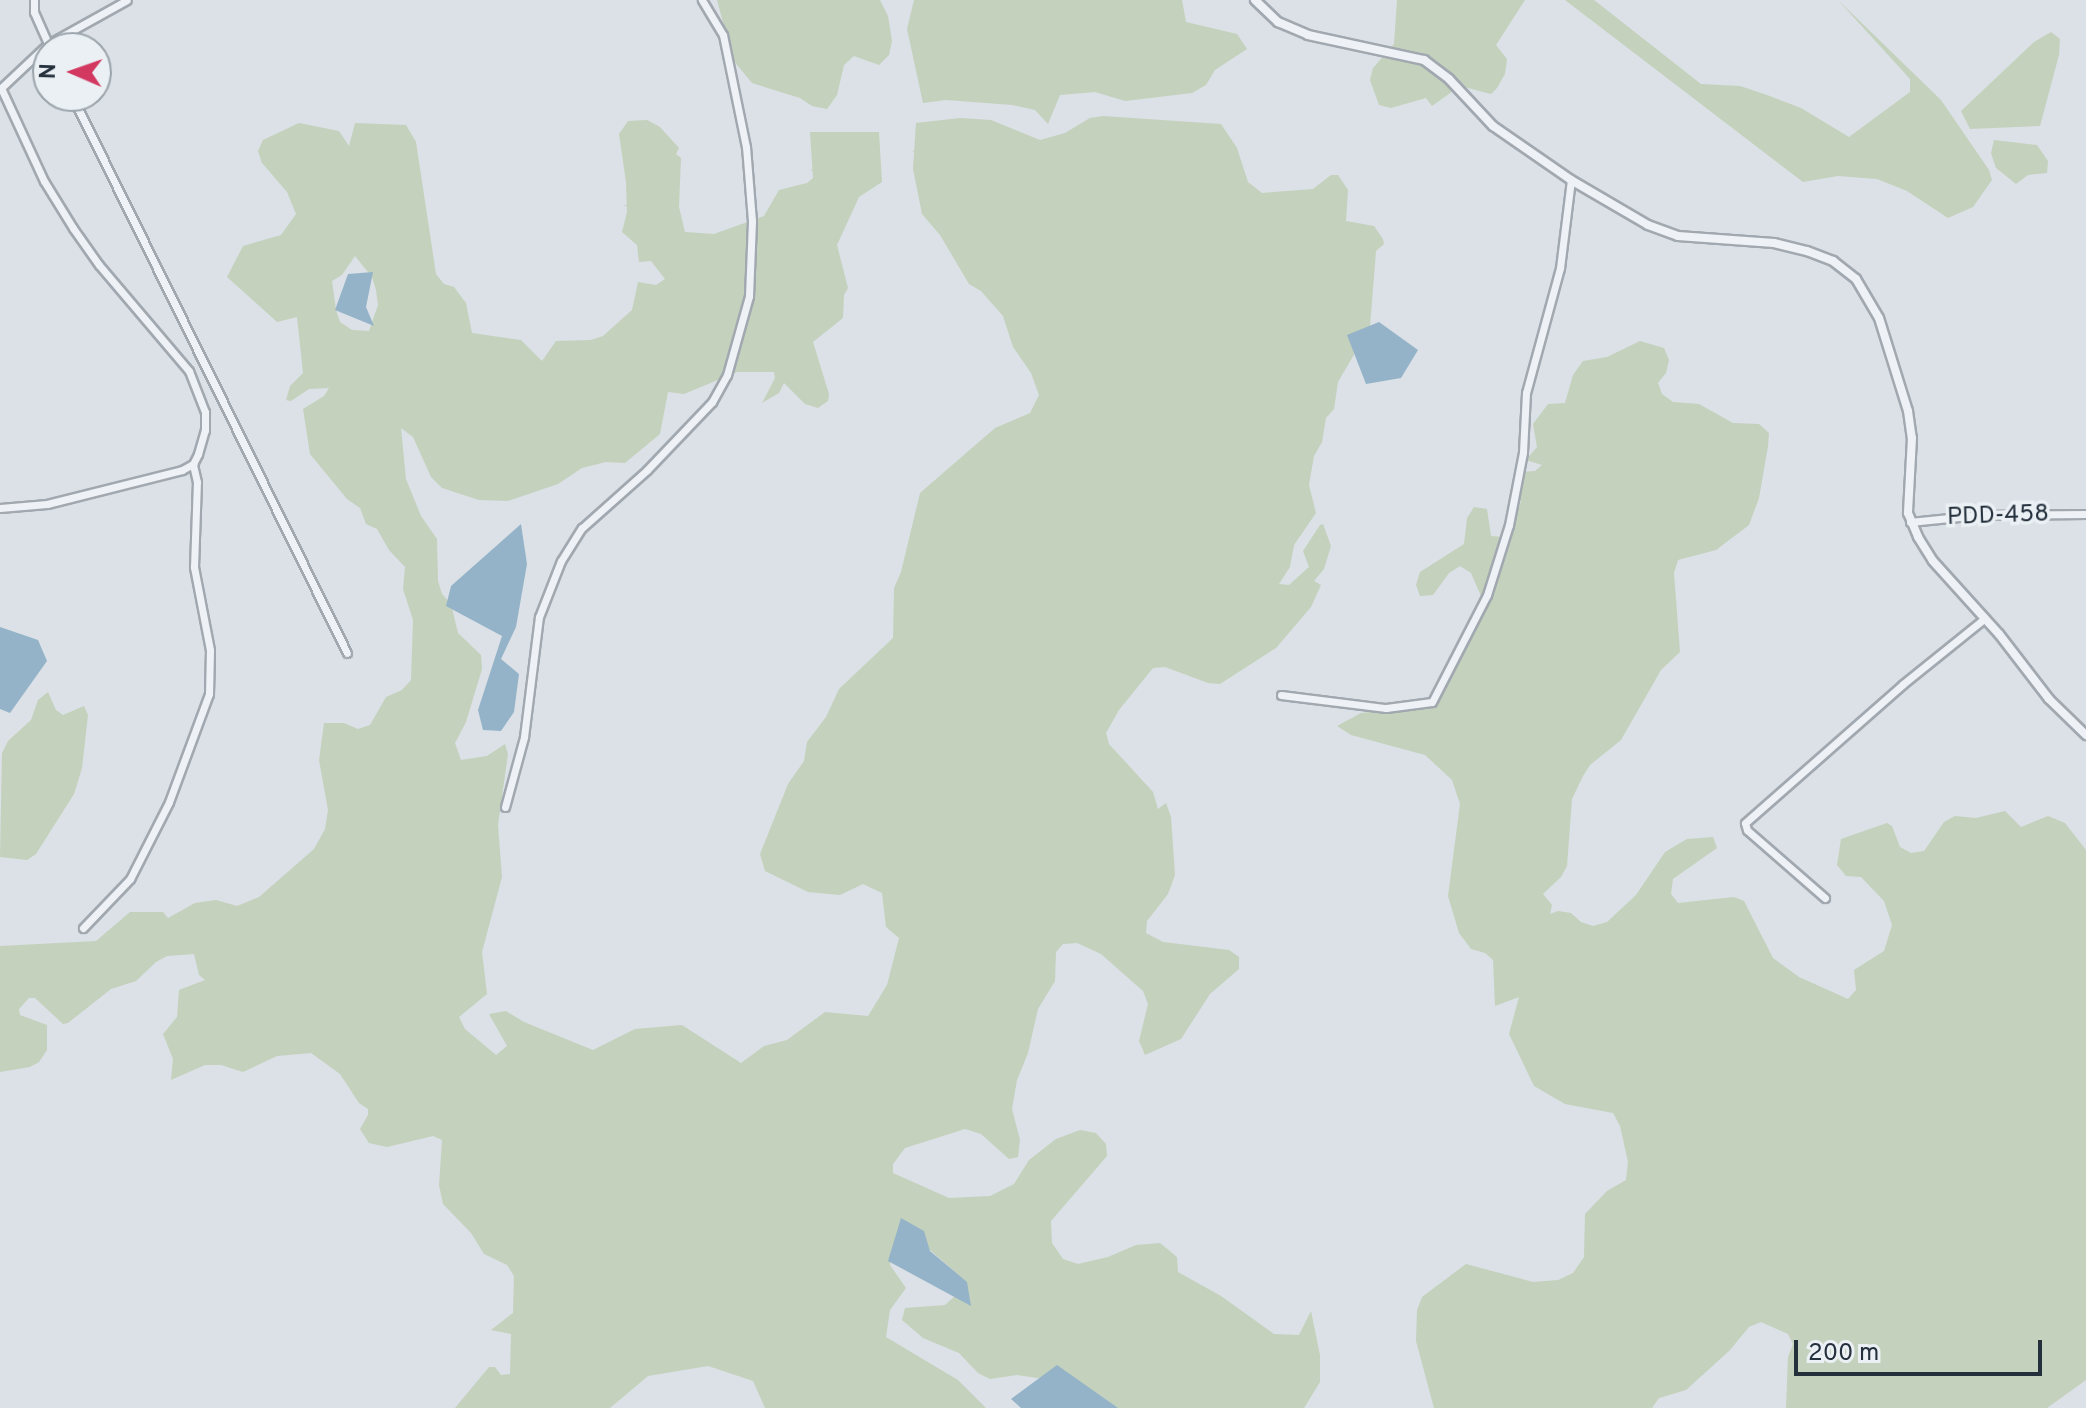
<!DOCTYPE html>
<style>
body{margin:0}
#map{position:relative;width:2086px;height:1408px;overflow:hidden;background:#dbe1e6;font-family:Overpass,sans-serif}
div>[style]{position:absolute}
[style*='--x']{left:calc(var(--x)*1px);top:calc(var(--y)*1px);width:calc(var(--w)*1px);rotate:calc(var(--a)*1deg)}
.green>*{inset:0;background:#c4d1bc}
.water>*{inset:0;background:#94b3c9}
.roads{filter:drop-shadow(2px 0 #a1a8b0) drop-shadow(-2px 0 #a1a8b0) drop-shadow(0 2px #a1a8b0) drop-shadow(0 -2px #a1a8b0)}
.minor>*{height:7px;margin:-3.5px;padding:0 3.5px;transform-origin:3.5px;border-radius:3.5px;background:#eef1f5}
.tertiary>*{height:8px;margin:-4px;padding:0 4px;transform-origin:4px;border-radius:4px;background:#eef1f5}
span{translate:-50% -50%;white-space:nowrap;text-align:center;line-height:1.15;-webkit-text-stroke:7px #eaf0f4;paint-order:stroke}
.street-label{font-size:24px;color:#25303d}
.north{position:absolute;left:32px;top:32px;width:80px;height:80px;box-sizing:border-box;background:#eaf0f4;border:2px solid #9ba3ab;border-radius:50%;rotate:272deg;font-size:22px;font-weight:700;line-height:32px;text-align:center;color:#25303d}
.north::after{content:'';display:block;margin:auto;width:28px;height:36px;background:#d33861;clip-path:polygon(50% 0,100% 100%,50% 72%,0 100%)}
.scale{position:absolute;left:1794px;top:1340px;width:248px;height:36px;box-sizing:border-box;border:4px solid #25303d;border-top:0;padding-left:10px;font-size:24px;line-height:28px;white-space:nowrap;color:#25303d;-webkit-text-stroke:6px #eaf0f4;paint-order:stroke}
</style>
<div id="map">
<div class="green">
<div style="clip-path:polygon(717px 0,880px 0,888px 16px,892px 41px,889px 55px,879px 65px,854px 56px,844px 65px,837px 95px,827px 109px,812px 106px,800px 98px,752px 83px,733px 60px)"></div>
<div style="clip-path:polygon(914px 0,1182px 0,1186px 22px,1237px 34px,1247px 49px,1215px 70px,1206px 85px,1192px 93px,1125px 101px,1095px 92px,1060px 95px,1048px 124px,1035px 110px,1012px 105px,946px 100px,923px 103px,907px 29px)"></div>
<div style="clip-path:polygon(1397px 0,1525px 0,1496px 45px,1507px 59px,1505px 74px,1497px 88px,1491px 94px,1460px 86px,1432px 106px,1426px 98px,1391px 108px,1379px 105px,1370px 80px,1373px 68px,1394px 44px)"></div>
<div style="clip-path:polygon(1565px 0,1594px 0,1701px 84px,1740px 86px,1767px 95px,1801px 108px,1849px 137px,1910px 92px,1910px 79px,1838px 0,1941px 100px,1989px 170px,1992px 180px,1973px 207px,1948px 218px,1907px 191px,1877px 179px,1838px 176px,1803px 182px)"></div>
<div style="clip-path:polygon(2051px 32px,2060px 39px,2059px 55px,2040px 126px,1970px 129px,1961px 111px,2034px 42px)"></div>
<div style="clip-path:polygon(evenodd,1103px 116px,1221px 124px,1237px 148px,1248px 182px,1262px 193px,1313px 189px,1331px 175px,1338px 175px,1348px 190px,1346px 221px,1374px 226px,1383px 239px,1384px 244px,1376px 251px,1370px 327px,1338px 382px,1334px 409px,1326px 418px,1322px 442px,1314px 456px,1309px 485px,1316px 513px,1294px 545px,1290px 567px,1279px 584px,1289px 585px,1309px 567px,1303px 551px,1320px 525px,1323px 524px,1331px 546px,1324px 569px,1314px 581px,1321px 585px,1311px 607px,1276px 648px,1220px 684px,1208px 683px,1165px 667px,1153px 668px,1119px 710px,1106px 733px,1109px 744px,1153px 792px,1158px 809px,1166px 803px,1171px 817px,1175px 875px,1168px 894px,1147px 921px,1146px 933px,1163px 942px,1229px 950px,1239px 957px,1239px 969px,1210px 994px,1181px 1039px,1145px 1055px,1139px 1041px,1148px 1004px,1143px 991px,1101px 954px,1077px 943px,1063px 944px,1056px 952px,1055px 981px,1038px 1009px,1028px 1053px,1017px 1080px,1012px 1109px,1020px 1140px,1018px 1157px,1009px 1159px,981px 1134px,965px 1129px,905px 1148px,893px 1164px,893px 1173px,949px 1198px,990px 1196px,1014px 1184px,1029px 1160px,1056px 1139px,1080px 1130px,1096px 1133px,1106px 1144px,1107px 1156px,1051px 1221px,1052px 1243px,1063px 1259px,1078px 1264px,1108px 1257px,1136px 1245px,1160px 1243px,1177px 1257px,1178px 1272px,1221px 1296px,1274px 1334px,1299px 1335px,1311px 1311px,1320px 1355px,1320px 1382px,1304px 1408px,1102px 1408px,1044px 1379px,1017px 1375px,990px 1379px,978px 1373px,959px 1353px,923px 1338px,902px 1320px,905px 1308px,945px 1305px,955px 1296px,954px 1271px,921px 1242px,896px 1241px,890px 1265px,906px 1288px,890px 1310px,886px 1337px,958px 1380px,986px 1408px,765px 1408px,753px 1381px,708px 1366px,648px 1376px,610px 1408px,455px 1408px,489px 1367px,495px 1367px,501px 1375px,510px 1374px,511px 1334px,491px 1330px,513px 1313px,514px 1276px,507px 1265px,484px 1254px,471px 1233px,443px 1204px,439px 1185px,442px 1140px,433px 1136px,387px 1147px,369px 1143px,360px 1129px,368px 1115px,368px 1109px,359px 1103px,340px 1074px,311px 1053px,277px 1056px,243px 1072px,221px 1065px,205px 1065px,171px 1080px,173px 1059px,163px 1034px,177px 1017px,179px 990px,205px 980px,199px 975px,194px 954px,167px 956px,156px 962px,136px 981px,111px 989px,68px 1023px,63px 1024px,35px 998px,29px 998px,19px 1009px,20px 1015px,47px 1025px,47px 1050px,39px 1062px,30px 1067px,0 1072px,0 946px,96px 941px,130px 912px,163px 912px,168px 918px,195px 903px,216px 900px,237px 906px,259px 897px,314px 849px,325px 829px,328px 810px,319px 760px,324px 723px,344px 723px,358px 729px,370px 725px,386px 697px,402px 690px,411px 680px,413px 620px,403px 589px,405px 567px,389px 550px,377px 529px,366px 524px,360px 508px,347px 499px,310px 454px,303px 409px,324px 396px,329px 388px,309px 389px,291px 401px,286px 400px,290px 386px,303px 373px,297px 317px,277px 322px,227px 277px,243px 246px,281px 235px,296px 214px,287px 192px,262px 163px,258px 151px,263px 140px,299px 123px,339px 131px,349px 146px,355px 123px,406px 125px,416px 142px,436px 274px,444px 284px,454px 287px,466px 303px,472px 333px,521px 340px,542px 361px,556px 341px,591px 340px,603px 336px,632px 310px,638px 282px,656px 285px,665px 279px,651px 261px,639px 262px,637px 245px,622px 232px,627px 212px,626px 182px,619px 134px,628px 121px,647px 120px,660px 127px,679px 148px,676px 154px,681px 158px,679px 207px,685px 232px,714px 234px,764px 216px,779px 190px,807px 183px,813px 178px,810px 132px,879px 132px,882px 182px,859px 197px,837px 245px,848px 288px,844px 295px,843px 318px,813px 342px,829px 394px,828px 401px,818px 408px,805px 404px,784px 383px,779px 393px,762px 403px,775px 378px,774px 372px,737px 372px,684px 394px,668px 392px,660px 434px,625px 463px,606px 462px,582px 468px,558px 484px,508px 501px,479px 500px,442px 488px,431px 477px,413px 437px,401px 428px,406px 479px,421px 516px,437px 539px,438px 581px,442px 594px,451px 604px,458px 633px,481px 655px,482px 669px,466px 722px,455px 743px,461px 760px,487px 756px,505px 744px,508px 754px,498px 825px,502px 877px,482px 952px,487px 994px,459px 1017px,465px 1029px,496px 1055px,507px 1046px,489px 1014px,506px 1011px,524px 1022px,593px 1050px,635px 1029px,682px 1025px,741px 1063px,764px 1046px,787px 1040px,825px 1012px,868px 1016px,887px 985px,899px 938px,886px 927px,882px 893px,863px 884px,840px 895px,808px 892px,765px 871px,760px 854px,788px 784px,804px 761px,807px 742px,826px 717px,839px 689px,893px 638px,894px 588px,901px 572px,920px 493px,995px 428px,1030px 413px,1039px 395px,1031px 373px,1013px 347px,1003px 316px,981px 291px,969px 284px,940px 235px,922px 214px,913px 169px,916px 123px,960px 118px,991px 120px,1040px 140px,1065px 133px,1090px 118px,1103px 116px,355px 256px,372px 277px,376px 290px,378px 305px,369px 331px,352px 330px,340px 322px,336px 310px,332px 281px,342px 275px,355px 256px)"></div>
<div style="clip-path:polygon(1994px 140px,2037px 145px,2048px 161px,2047px 173px,2028px 175px,2016px 184px,1996px 168px,1991px 153px)"></div>
<div style="clip-path:polygon(1640px 341px,1664px 348px,1669px 360px,1666px 373px,1658px 383px,1662px 394px,1673px 402px,1699px 404px,1733px 423px,1759px 424px,1769px 433px,1768px 446px,1759px 498px,1749px 525px,1716px 550px,1678px 560px,1674px 573px,1680px 652px,1661px 670px,1621px 740px,1590px 765px,1583px 776px,1572px 799px,1567px 866px,1561px 877px,1543px 894px,1552px 905px,1550px 914px,1558px 911px,1571px 913px,1581px 922px,1593px 926px,1607px 922px,1636px 895px,1665px 852px,1687px 839px,1713px 837px,1717px 848px,1673px 879px,1671px 894px,1678px 903px,1734px 897px,1744px 901px,1773px 958px,1799px 977px,1848px 999px,1856px 990px,1854px 970px,1884px 951px,1892px 925px,1884px 901px,1861px 877px,1846px 876px,1837px 865px,1841px 839px,1887px 823px,1892px 826px,1900px 847px,1911px 853px,1924px 851px,1944px 822px,1955px 816px,1976px 818px,2005px 811px,2021px 827px,2048px 816px,2065px 823px,2086px 850px,2086px 1380px,2047px 1408px,1786px 1408px,1788px 1357px,1793px 1344px,1788px 1334px,1761px 1322px,1749px 1327px,1730px 1350px,1686px 1390px,1659px 1398px,1652px 1408px,1434px 1408px,1416px 1341px,1417px 1310px,1422px 1297px,1466px 1264px,1533px 1282px,1558px 1280px,1573px 1273px,1584px 1257px,1585px 1214px,1607px 1191px,1626px 1180px,1628px 1162px,1620px 1126px,1613px 1113px,1565px 1104px,1534px 1086px,1509px 1034px,1519px 997px,1495px 1006px,1493px 960px,1485px 953px,1471px 949px,1459px 933px,1448px 896px,1460px 804px,1452px 780px,1425px 755px,1351px 735px,1337px 726px,1361px 713px,1420px 707px,1432px 699px,1453px 673px,1452px 657px,1484px 603px,1471px 573px,1460px 566px,1449px 573px,1433px 595px,1420px 596px,1416px 585px,1420px 572px,1464px 544px,1467px 518px,1474px 507px,1487px 509px,1491px 536px,1504px 537px,1521px 502px,1515px 495px,1522px 472px,1535px 471px,1542px 465px,1526px 460px,1537px 447px,1533px 424px,1548px 404px,1565px 403px,1573px 375px,1583px 361px,1607px 357px)"></div>
<div style="clip-path:polygon(48px 692px,56px 710px,63px 715px,84px 706px,88px 715px,82px 768px,74px 794px,36px 854px,27px 860px,0 857px,2px 753px,8px 741px,31px 720px,38px 700px)"></div>
</div>
<div class="water">
<div style="clip-path:polygon(373px 272px,366px 307px,374px 326px,335px 310px,348px 274px)"></div>
<div style="clip-path:polygon(1379px 322px,1418px 350px,1401px 378px,1366px 384px,1347px 335px)"></div>
<div style="clip-path:polygon(521px 524px,527px 564px,516px 627px,501px 659px,519px 674px,514px 712px,501px 731px,483px 730px,478px 710px,502px 636px,446px 606px,451px 586px)"></div>
<div style="clip-path:polygon(0 627px,38px 640px,47px 661px,10px 713px,0 709px)"></div>
<div style="clip-path:polygon(901px 1218px,924px 1231px,930px 1251px,967px 1282px,971px 1306px,888px 1261px)"></div>
<div style="clip-path:polygon(1057px 1365px,1118px 1408px,1021px 1408px,1011px 1399px)"></div>
</div>
<div class="roads">
<div class="minor">
<div style="--x:34;--y:0;--w:12;--a:90"></div>
<div style="--x:34;--y:12;--w:37;--a:66"></div>
<div style="--x:0;--y:89;--w:66;--a:-43.2"></div>
<div style="--x:48;--y:44;--w:90;--a:-29.1"></div>
<div style="--x:72;--y:96;--w:621;--a:63.72"></div>
<div style="--x:0;--y:508;--w:47;--a:-4.9"></div>
<div style="--x:47;--y:504;--w:139;--a:-14.1"></div>
<div style="--x:182;--y:470;--w:13;--a:-29"></div>
<div style="--x:193;--y:464;--w:11;--a:-63"></div>
<div style="--x:198;--y:454;--w:25;--a:-74"></div>
<div style="--x:205;--y:430;--w:18;--a:-90"></div>
<div style="--x:205;--y:412;--w:44;--a:-111.3"></div>
<div style="--x:189;--y:371;--w:139;--a:-130.3"></div>
<div style="--x:99;--y:265;--w:45;--a:-125.1"></div>
<div style="--x:73;--y:228;--w:55;--a:-121.7"></div>
<div style="--x:44;--y:181;--w:102;--a:-114.8"></div>
<div style="--x:1910;--y:522;--w:69;--a:-5.8"></div>
<div style="--x:1979;--y:515;--w:107;--a:-0.5"></div>
<div style="--x:1281;--y:695;--w:106;--a:7.1"></div>
<div style="--x:1386;--y:708;--w:46;--a:-7.4"></div>
<div style="--x:1432;--y:702;--w:120;--a:-62.8"></div>
<div style="--x:1487;--y:595;--w:73;--a:-72.6"></div>
<div style="--x:1509;--y:525;--w:74;--a:-79.1"></div>
<div style="--x:1523;--y:452;--w:59;--a:-87.1"></div>
<div style="--x:1526;--y:393;--w:130;--a:-74.8"></div>
<div style="--x:1560;--y:268;--w:89;--a:-82.9"></div>
<div style="--x:505;--y:807;--w:73;--a:-74.8"></div>
<div style="--x:524;--y:737;--w:121;--a:-82.9"></div>
<div style="--x:539;--y:617;--w:60;--a:-68.6"></div>
<div style="--x:561;--y:561;--w:39;--a:-58"></div>
<div style="--x:582;--y:528;--w:87;--a:-41.7"></div>
<div style="--x:647;--y:470;--w:94;--a:-46.3"></div>
<div style="--x:712;--y:402;--w:31;--a:-61"></div>
<div style="--x:727;--y:375;--w:82;--a:-74.4"></div>
<div style="--x:749;--y:296;--w:75;--a:-87.7"></div>
<div style="--x:752;--y:221;--w:74;--a:-94.6"></div>
<div style="--x:746;--y:147;--w:114;--a:-101.6"></div>
<div style="--x:723;--y:35;--w:41;--a:-121"></div>
<div style="--x:1825;--y:898;--w:103;--a:-138.9"></div>
<div style="--x:1747;--y:830;--w:7;--a:-106"></div>
<div style="--x:1745;--y:823;--w:210;--a:-41.3"></div>
<div style="--x:1903;--y:684;--w:105;--a:-38.8"></div>
<div style="--x:83;--y:928;--w:68;--a:-46.2"></div>
<div style="--x:130;--y:879;--w:86;--a:-63.1"></div>
<div style="--x:169;--y:802;--w:115;--a:-69.7"></div>
<div style="--x:209;--y:694;--w:44;--a:-88.7"></div>
<div style="--x:210;--y:650;--w:85;--a:-100.9"></div>
<div style="--x:194;--y:567;--w:85;--a:-88"></div>
<div style="--x:197;--y:482;--w:18;--a:-103"></div>
</div>
<div class="tertiary">
<div style="--x:1255;--y:0;--w:32;--a:44"></div>
<div style="--x:1278;--y:22;--w:33;--a:23"></div>
<div style="--x:1308;--y:35;--w:119;--a:12.2"></div>
<div style="--x:1424;--y:60;--w:31;--a:37"></div>
<div style="--x:1449;--y:79;--w:64;--a:46.9"></div>
<div style="--x:1493;--y:126;--w:95;--a:34.7"></div>
<div style="--x:1571;--y:180;--w:89;--a:30.3"></div>
<div style="--x:1648;--y:225;--w:32;--a:20"></div>
<div style="--x:1678;--y:236;--w:96;--a:4.2"></div>
<div style="--x:1774;--y:243;--w:34;--a:14"></div>
<div style="--x:1807;--y:251;--w:28;--a:21"></div>
<div style="--x:1833;--y:261;--w:29;--a:38"></div>
<div style="--x:1856;--y:279;--w:45;--a:59.5"></div>
<div style="--x:1879;--y:318;--w:97;--a:72.7"></div>
<div style="--x:1908;--y:411;--w:27;--a:82"></div>
<div style="--x:1912;--y:438;--w:75;--a:93.1"></div>
<div style="--x:1908;--y:513;--w:26;--a:67"></div>
<div style="--x:1918;--y:537;--w:28;--a:58"></div>
<div style="--x:1933;--y:561;--w:98;--a:47.9"></div>
<div style="--x:1999;--y:634;--w:82;--a:52.4"></div>
<div style="--x:2049;--y:699;--w:52;--a:44.2"></div>
</div>
</div>
<div class="street-label">
<span style="left:1998px;top:517px;rotate:-2deg">PDD-458</span>
</div>
<div class="north">N</div>
<div class="scale">200 m</div>
</div>
